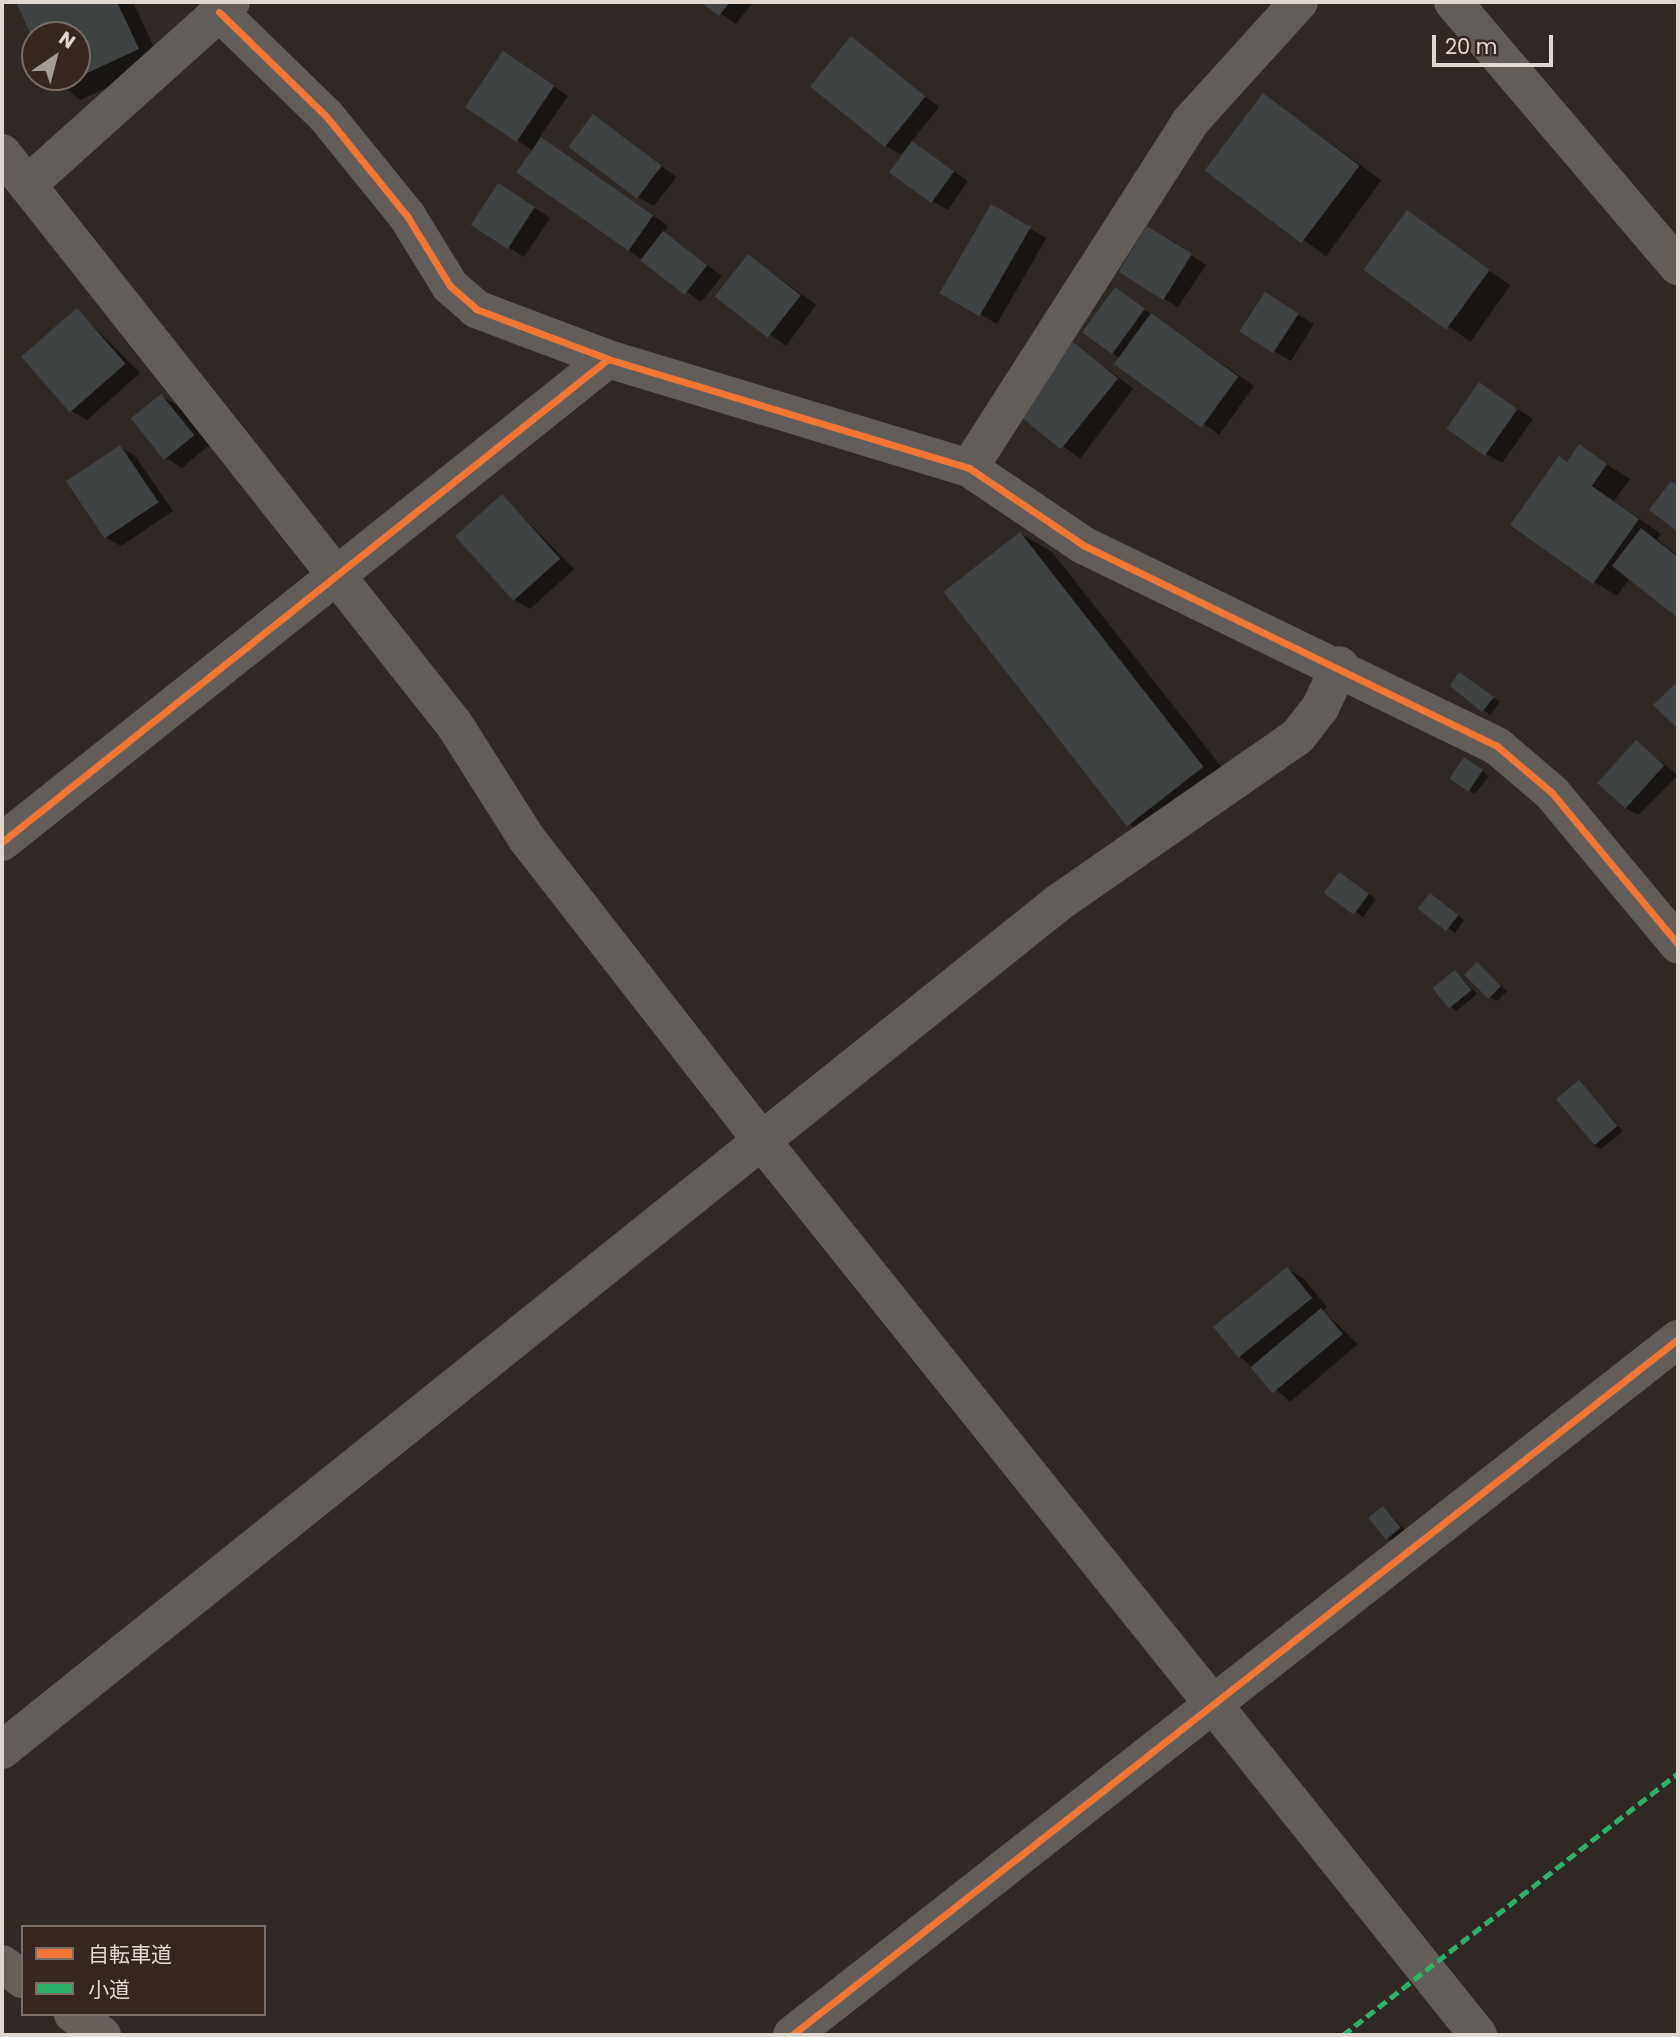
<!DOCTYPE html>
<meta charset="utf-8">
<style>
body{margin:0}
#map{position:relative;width:1680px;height:2037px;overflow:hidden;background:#302824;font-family:Poppins,"Noto Sans JP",sans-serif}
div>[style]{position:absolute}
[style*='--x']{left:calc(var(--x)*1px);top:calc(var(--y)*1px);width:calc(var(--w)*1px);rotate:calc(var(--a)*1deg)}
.shadow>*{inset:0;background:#0007;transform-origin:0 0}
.building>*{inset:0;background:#3e4242;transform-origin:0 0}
.minor>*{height:38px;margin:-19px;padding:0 19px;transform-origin:19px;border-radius:19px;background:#635d59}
.major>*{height:38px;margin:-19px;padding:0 19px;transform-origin:19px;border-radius:19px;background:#675e57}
.quiet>*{height:5px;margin-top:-2.5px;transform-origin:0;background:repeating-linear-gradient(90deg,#2db169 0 10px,transparent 0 15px)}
.cycleway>*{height:7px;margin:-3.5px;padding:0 3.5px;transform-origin:3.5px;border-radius:3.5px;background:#f07635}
span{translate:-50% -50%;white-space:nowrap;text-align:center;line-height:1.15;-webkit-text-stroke:5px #35271f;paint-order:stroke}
.frame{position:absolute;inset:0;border:4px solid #e0d7d1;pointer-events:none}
.legend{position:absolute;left:21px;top:1925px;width:245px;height:91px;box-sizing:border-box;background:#35271f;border:2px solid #796d66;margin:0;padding:9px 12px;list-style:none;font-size:21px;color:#e0d7d1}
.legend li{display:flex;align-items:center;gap:14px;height:35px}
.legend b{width:35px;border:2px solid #796d66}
.north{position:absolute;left:21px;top:21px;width:70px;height:70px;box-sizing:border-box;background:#35271f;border:2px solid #796d66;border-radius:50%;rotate:35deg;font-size:19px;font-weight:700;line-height:28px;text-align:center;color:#e0d7d1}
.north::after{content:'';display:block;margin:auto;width:24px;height:32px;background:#a29a94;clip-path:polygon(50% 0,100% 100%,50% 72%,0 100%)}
.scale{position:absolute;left:1432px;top:35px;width:121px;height:32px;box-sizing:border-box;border:4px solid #e0d7d1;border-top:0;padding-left:9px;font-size:21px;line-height:24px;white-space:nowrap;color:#e0d7d1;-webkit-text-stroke:5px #35271f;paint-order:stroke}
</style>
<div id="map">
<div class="shadow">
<div style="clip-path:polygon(18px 2px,133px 2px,161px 63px,80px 100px,52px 77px,77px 77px,77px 35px,35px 40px)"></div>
<div style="clip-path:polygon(704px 2px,753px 2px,736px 24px)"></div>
<div style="clip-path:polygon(852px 39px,939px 107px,911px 142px,968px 181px,948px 210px,932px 201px,909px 148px,900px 154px,884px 145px)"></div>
<div style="clip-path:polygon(519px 62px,568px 96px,539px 138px,668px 226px,663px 233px,722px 276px,701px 302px,518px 171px,533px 151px,466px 106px)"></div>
<div style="left:1264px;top:95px;width:145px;height:94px;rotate:36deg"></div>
<div style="clip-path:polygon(609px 126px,676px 177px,654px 206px,638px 197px)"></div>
<div style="clip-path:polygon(514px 194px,550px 218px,524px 257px,473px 224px)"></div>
<div style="left:991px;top:206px;width:64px;height:99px;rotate:30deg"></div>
<div style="left:1407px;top:213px;width:126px;height:69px;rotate:35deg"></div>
<div style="clip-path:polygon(1164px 237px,1206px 265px,1178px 307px,1163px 298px)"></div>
<div style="left:749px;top:256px;width:83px;height:51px;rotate:36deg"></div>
<div style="clip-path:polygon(1115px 289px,1254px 386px,1219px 435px,1112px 353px)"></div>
<div style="clip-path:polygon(1281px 304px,1314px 324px,1291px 361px,1242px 332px)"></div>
<div style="clip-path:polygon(77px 310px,140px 373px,87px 420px,71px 411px)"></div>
<div style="left:1074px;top:344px;width:74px;height:88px;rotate:37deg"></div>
<div style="clip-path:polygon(1480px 384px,1533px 419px,1502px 463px,1486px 454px)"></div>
<div style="clip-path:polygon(161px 396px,177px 405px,209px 445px,182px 468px,166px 458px)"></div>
<div style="clip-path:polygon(120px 447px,135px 456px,173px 511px,121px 546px,105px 537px)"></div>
<div style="clip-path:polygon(1580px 447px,1630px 479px,1614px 501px,1661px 534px,1657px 539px,1678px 556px,1678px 615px,1630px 578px,1617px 596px,1594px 582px,1567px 463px)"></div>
<div style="clip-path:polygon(502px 496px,574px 569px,530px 609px,514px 600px)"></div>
<div style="clip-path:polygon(1021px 534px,1052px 552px,1235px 784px,1162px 843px,1131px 825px)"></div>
<div style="clip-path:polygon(1467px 679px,1500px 702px,1490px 715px,1452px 685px)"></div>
<div style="clip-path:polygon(1675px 686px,1678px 688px,1678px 727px,1656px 705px)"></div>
<div style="clip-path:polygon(1637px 743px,1678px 775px,1638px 815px,1622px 806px)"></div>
<div style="clip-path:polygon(1472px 763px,1489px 776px,1475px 794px,1468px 790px)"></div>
<div style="clip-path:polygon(1346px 879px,1376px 899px,1363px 917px,1327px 893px)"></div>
<div style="clip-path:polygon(1437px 900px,1464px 920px,1455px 933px,1421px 908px)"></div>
<div style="clip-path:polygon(1477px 964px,1507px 991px,1497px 1001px,1490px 997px)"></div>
<div style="clip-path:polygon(1455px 972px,1477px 994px,1456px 1011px,1434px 989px)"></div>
<div style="clip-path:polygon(1579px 1082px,1623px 1131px,1601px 1149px,1593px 1145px)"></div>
<div style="clip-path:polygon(1287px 1269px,1303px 1278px,1327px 1307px,1323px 1311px,1358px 1344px,1290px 1402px,1240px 1356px)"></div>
<div style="clip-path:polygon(1383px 1508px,1407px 1532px,1395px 1542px,1387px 1538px)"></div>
</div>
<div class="building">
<div style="clip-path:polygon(16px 2px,117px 2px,139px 49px,55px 88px,50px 77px,77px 77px,77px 35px,35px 35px,35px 44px)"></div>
<div style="clip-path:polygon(701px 2px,730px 2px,719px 16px)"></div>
<div style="left:851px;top:36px;width:96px;height:65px;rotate:39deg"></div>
<div style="left:503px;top:51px;width:62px;height:68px;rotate:34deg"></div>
<div style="left:1263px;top:93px;width:121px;height:97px;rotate:37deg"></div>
<div style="left:593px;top:114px;width:86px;height:41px;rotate:37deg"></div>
<div style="left:541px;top:137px;width:137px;height:43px;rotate:35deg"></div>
<div style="left:912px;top:141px;width:52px;height:39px;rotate:36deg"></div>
<div style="left:498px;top:183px;width:44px;height:50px;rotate:33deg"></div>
<div style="left:991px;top:204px;width:46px;height:103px;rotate:30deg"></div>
<div style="left:1407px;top:210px;width:102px;height:74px;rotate:36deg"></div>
<div style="left:1147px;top:226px;width:53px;height:54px;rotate:32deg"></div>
<div style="left:663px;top:231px;width:56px;height:37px;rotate:38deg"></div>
<div style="left:748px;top:254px;width:67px;height:54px;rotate:38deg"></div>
<div style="left:1115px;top:287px;width:37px;height:56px;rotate:36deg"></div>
<div style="left:1265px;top:292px;width:40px;height:47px;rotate:33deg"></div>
<div style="left:77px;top:308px;width:74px;height:74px;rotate:49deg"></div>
<div style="left:1151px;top:313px;width:108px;height:63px;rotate:36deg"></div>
<div style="left:1073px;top:342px;width:58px;height:91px;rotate:39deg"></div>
<div style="left:1479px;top:382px;width:47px;height:57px;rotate:35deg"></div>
<div style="left:161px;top:394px;width:53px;height:39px;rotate:51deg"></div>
<div style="clip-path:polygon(1579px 444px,1607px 464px,1592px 486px,1639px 519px,1593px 584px,1510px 525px,1559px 456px,1567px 462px)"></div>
<div style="left:120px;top:445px;width:69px;height:65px;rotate:56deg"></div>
<div style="clip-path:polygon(1671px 481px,1678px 486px,1678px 532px,1649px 510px)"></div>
<div style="left:502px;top:494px;width:87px;height:63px;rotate:48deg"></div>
<div style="clip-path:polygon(1641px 528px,1678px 557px,1678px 618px,1612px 566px)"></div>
<div style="left:1020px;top:532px;width:298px;height:97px;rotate:52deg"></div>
<div style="clip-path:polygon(1459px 672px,1494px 697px,1482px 712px,1450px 686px)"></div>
<div style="clip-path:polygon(1675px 684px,1678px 687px,1677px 728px,1653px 705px)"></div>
<div style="left:1636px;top:740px;width:38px;height:58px;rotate:42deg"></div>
<div style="left:1464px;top:757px;width:23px;height:26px;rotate:34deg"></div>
<div style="left:1339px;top:872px;width:37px;height:26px;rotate:36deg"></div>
<div style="left:1430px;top:893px;width:36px;height:20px;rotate:38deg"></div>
<div style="left:1477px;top:962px;width:34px;height:18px;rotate:45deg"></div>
<div style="left:1455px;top:970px;width:26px;height:29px;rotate:51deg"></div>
<div style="left:1579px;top:1080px;width:60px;height:30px;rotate:50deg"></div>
<div style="left:1287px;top:1267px;width:40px;height:95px;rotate:51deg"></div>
<div style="left:1321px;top:1308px;width:34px;height:92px;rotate:50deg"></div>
<div style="left:1383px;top:1506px;width:28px;height:19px;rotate:51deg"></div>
</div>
<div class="minor">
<div style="--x:1453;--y:2;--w:347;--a:49.6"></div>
<div style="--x:219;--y:12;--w:149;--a:44.2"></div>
<div style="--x:326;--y:116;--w:129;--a:51"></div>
<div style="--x:407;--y:216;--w:82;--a:58.4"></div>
<div style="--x:450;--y:286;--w:35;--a:41"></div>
<div style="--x:476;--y:309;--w:141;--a:20.7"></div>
<div style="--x:608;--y:359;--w:377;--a:16.8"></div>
<div style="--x:969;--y:468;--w:138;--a:34"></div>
<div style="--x:1083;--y:545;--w:460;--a:25.9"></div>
<div style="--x:1497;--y:746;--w:72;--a:40.5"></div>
<div style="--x:1552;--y:793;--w:197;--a:50.2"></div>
<div style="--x:2;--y:153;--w:728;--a:51.64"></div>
<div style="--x:454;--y:724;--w:136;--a:57.6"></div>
<div style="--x:527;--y:839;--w:381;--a:52.1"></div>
<div style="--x:761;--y:1140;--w:1147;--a:51.3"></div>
<div style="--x:27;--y:185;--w:274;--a:-41.9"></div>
<div style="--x:969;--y:468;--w:411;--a:-57.4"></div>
<div style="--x:1190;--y:122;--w:162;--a:-47.8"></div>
<div style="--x:2;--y:842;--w:775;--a:-38.56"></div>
<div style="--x:2;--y:1750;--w:1354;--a:-38.73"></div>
<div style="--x:1058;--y:903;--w:292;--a:-34.8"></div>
<div style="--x:1298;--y:736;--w:36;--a:-52"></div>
<div style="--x:1320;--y:708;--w:47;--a:-65.1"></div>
<div style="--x:792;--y:2035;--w:1127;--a:-38.15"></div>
</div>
<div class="major">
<div style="--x:2;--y:1964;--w:26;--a:36"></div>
<div style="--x:73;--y:2014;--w:36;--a:36"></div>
</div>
<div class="quiet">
<div style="--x:1343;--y:2035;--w:425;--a:-38"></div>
</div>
<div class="cycleway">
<div style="--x:219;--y:12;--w:149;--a:44.2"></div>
<div style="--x:326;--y:116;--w:129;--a:51"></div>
<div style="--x:407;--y:216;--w:82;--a:58.4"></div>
<div style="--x:450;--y:286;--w:35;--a:41"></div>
<div style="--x:476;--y:309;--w:141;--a:20.7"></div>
<div style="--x:608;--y:359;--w:377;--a:16.8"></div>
<div style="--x:969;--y:468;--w:138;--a:34"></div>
<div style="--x:1083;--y:545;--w:460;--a:25.9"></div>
<div style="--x:1497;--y:746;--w:72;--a:40.5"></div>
<div style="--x:1552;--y:793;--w:197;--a:50.2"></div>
<div style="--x:2;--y:842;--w:775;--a:-38.56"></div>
<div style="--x:792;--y:2035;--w:1127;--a:-38.15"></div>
</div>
<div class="frame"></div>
<ul class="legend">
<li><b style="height:9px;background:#f07635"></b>自転車道</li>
<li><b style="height:9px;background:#2db169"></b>小道</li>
</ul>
<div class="north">N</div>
<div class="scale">20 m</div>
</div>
